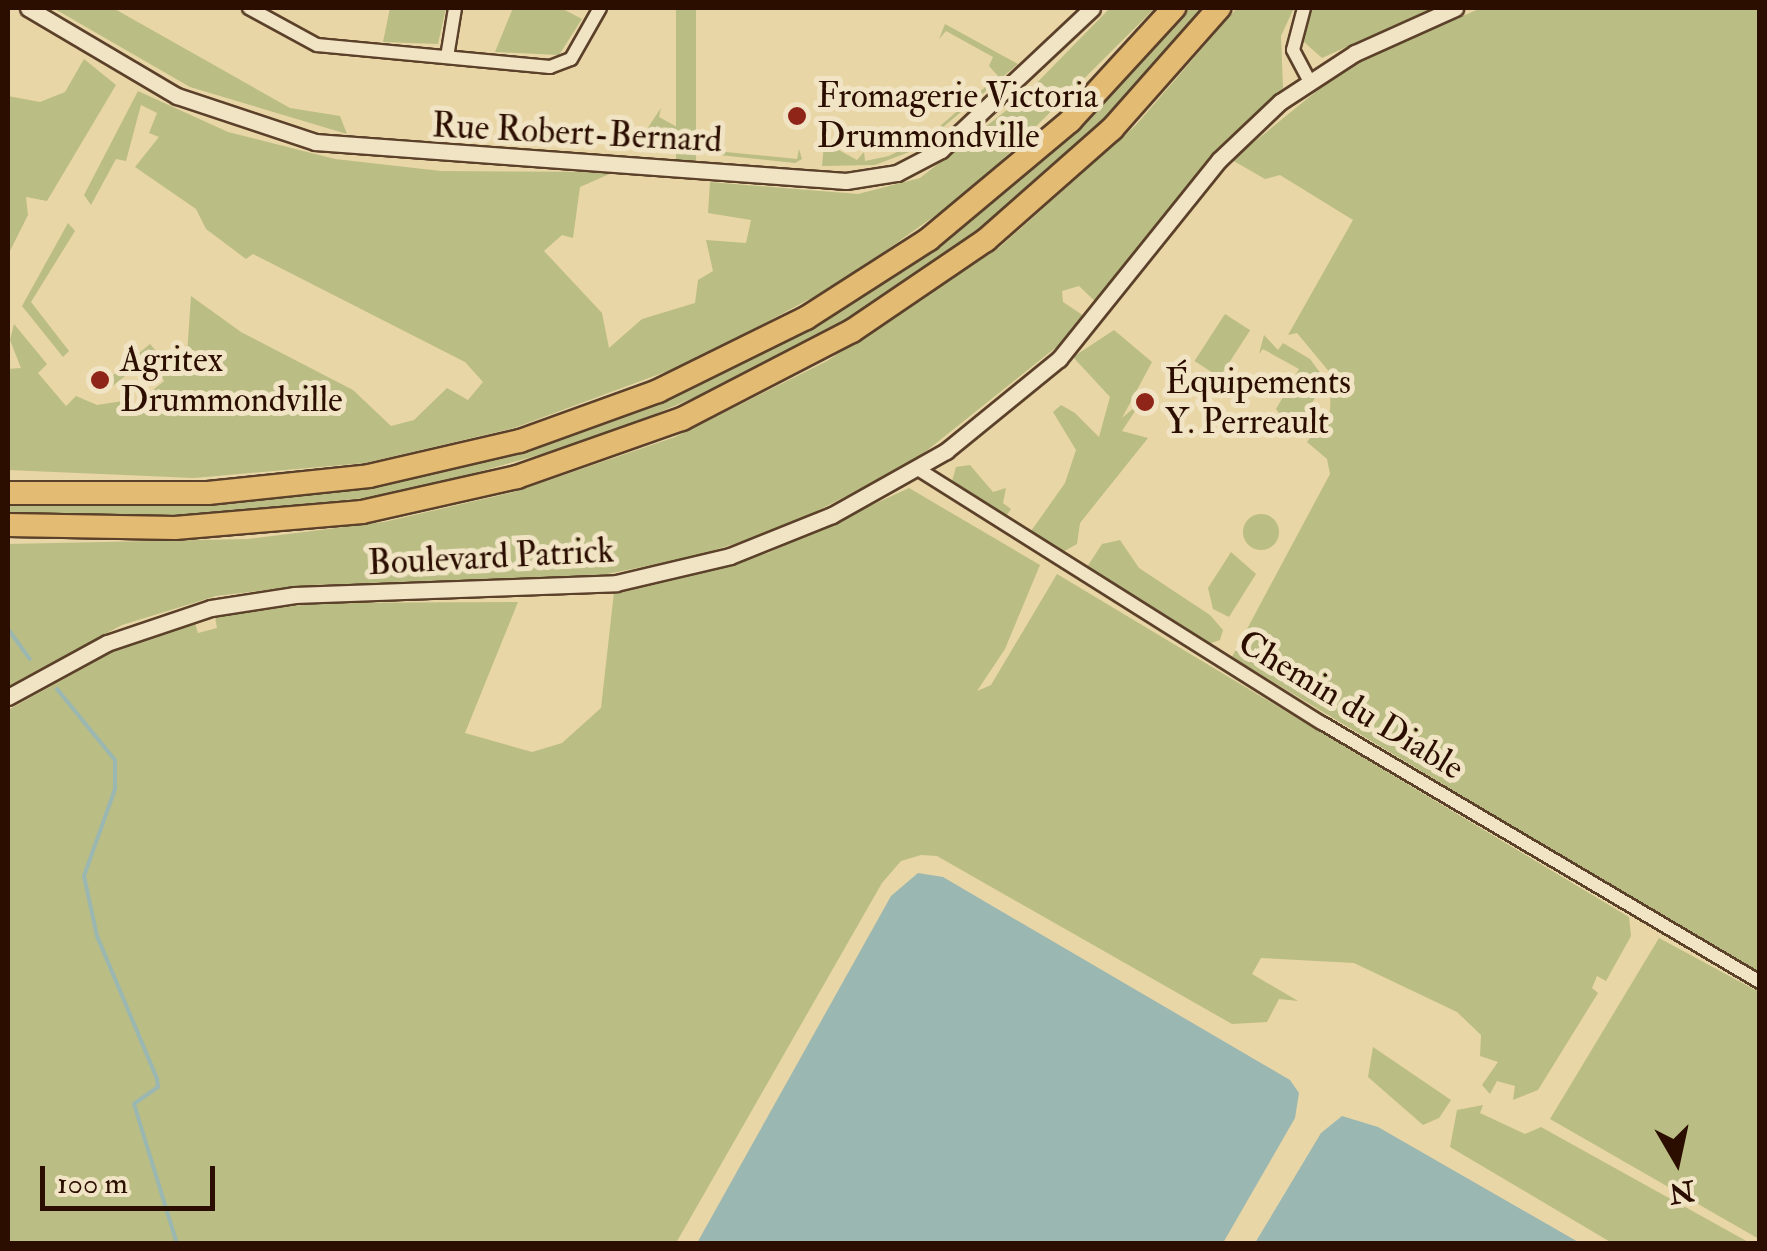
<!DOCTYPE html>
<meta charset="utf-8">
<style>
body{margin:0}
#map{position:relative;width:1767px;height:1251px;overflow:hidden;background:#e9d6a6;font-family:"IM FELL Double Pica",serif}
div>[style]{position:absolute}
[style*='--x']{left:calc(var(--x)*1px);top:calc(var(--y)*1px);width:calc(var(--w)*1px);rotate:calc(var(--a)*1deg)}
.green>*{inset:0;background:#babd84;transform-origin:0 0}
.round{border-radius:50%}
.water>*{inset:0;background:#9bb7b1}
.stream>*{height:4px;margin:-2px;padding:0 2px;transform-origin:2px;border-radius:2px;background:#9bb7b1}
.roads{filter:drop-shadow(2px 0 #5b402a) drop-shadow(-2px 0 #5b402a) drop-shadow(0 2px #5b402a) drop-shadow(0 -2px #5b402a)}
.minor>*{height:12px;margin:-6px;padding:0 6px;transform-origin:6px;border-radius:6px;background:#f1e4c5}
.tertiary>*{height:15px;margin:-7.5px;padding:0 7.5px;transform-origin:7.5px;border-radius:7.5px;background:#f1e4c5}
.motorway>*{height:22px;margin:-11px;padding:0 11px;transform-origin:11px;border-radius:11px;background:#e4bb73}
.dots>*{width:28px;height:28px;translate:-50% -50%;box-sizing:border-box;border:5px solid #f1e4c5;border-radius:50%}
span{translate:-50% -50%;white-space:nowrap;text-align:center;line-height:1.15;-webkit-text-stroke:10px #f1e4c5;paint-order:stroke}
.poi-label{font-size:35px;color:#2c0e00}
.left{translate:0 -50%;text-align:left}
.street-label{font-size:35px;color:#2c0e00}
.frame{position:absolute;inset:0;border:10px solid #2c0e00;pointer-events:none}
.north{position:absolute;left:1627px;top:1111px;width:100px;height:100px;-webkit-text-stroke:8px #f1e4c5;paint-order:stroke;rotate:171deg;font-size:28px;font-weight:700;line-height:40px;text-align:center;color:#2c0e00}
.north::after{content:'';display:block;margin:auto;width:35px;height:45px;background:#2c0e00;clip-path:polygon(50% 0,100% 100%,50% 72%,0 100%)}
.scale{position:absolute;left:40px;top:1166px;width:175px;height:45px;box-sizing:border-box;border:5px solid #2c0e00;border-top:0;padding-left:12px;font-size:30px;line-height:35px;white-space:nowrap;color:#2c0e00;-webkit-text-stroke:8px #f1e4c5;paint-order:stroke}
</style>
<div id="map">
<div class="green">
<div style="clip-path:polygon(53px 8px,113px 8px,290px 108px,340px 116px,347px 134px,190px 87px)"></div>
<div style="clip-path:polygon(390px 8px,446px 8px,438px 44px,383px 42px)"></div>
<div style="clip-path:polygon(513px 8px,561px 8px,582px 19px,559px 55px,495px 52px)"></div>
<div style="left:676px;top:8px;width:20px;height:156px"></div>
<div style="clip-path:polygon(1110px 8px,1155px 8px,974px 188px,843px 281px,692px 362px,514px 428px,365px 463px,194px 478px,8px 470px,8px 369px,21px 368px,10px 340px,14px 324px,47px 364px,38px 373px,66px 406px,76px 396px,97px 405px,123px 401px,130px 409px,164px 381px,150px 356px,110px 388px,106px 381px,150px 344px,173px 372px,186px 369px,191px 296px,241px 332px,353px 390px,391px 426px,414px 420px,447px 388px,468px 400px,483px 382px,465px 362px,253px 254px,246px 259px,206px 229px,196px 209px,135px 167px,159px 137px,149px 133px,157px 113px,141px 105px,126px 161px,116px 159px,91px 205px,84px 195px,138px 91px,228px 132px,335px 159px,441px 171px,614px 172px,580px 187px,573px 238px,562px 235px,544px 251px,602px 313px,609px 348px,642px 319px,695px 303px,698px 280px,713px 271px,706px 240px,746px 243px,751px 220px,708px 213px,710px 182px,858px 194px,920px 178px,1022px 98px)"></div>
<div style="clip-path:polygon(1188px 8px,1206px 8px,1095px 132px,969px 241px,888px 297px,712px 390px,596px 439px,395px 495px,155px 519px,8px 515px,8px 502px,198px 504px,411px 478px,579px 433px,700px 384px,859px 299px,962px 228px,1106px 101px)"></div>
<div style="clip-path:polygon(1237px 8px,1294px 8px,1281px 36px,1283px 88px,1214px 152px,1099px 305px,1079px 286px,1062px 291px,1063px 302px,1087px 318px,1069px 337px,910px 464px,785px 527px,697px 556px,577px 580px,310px 585px,216px 596px,122px 625px,8px 686px,8px 544px,247px 539px,384px 522px,514px 492px,675px 437px,827px 361px,1000px 247px,1136px 125px)"></div>
<div style="clip-path:polygon(1312px 8px,1433px 8px,1322px 58px,1303px 41px)"></div>
<div style="clip-path:polygon(1481px 8px,1759px 8px,1759px 975px,1232px 657px,1330px 474px,1327px 459px,1307px 442px,1330px 411px,1331px 374px,1297px 333px,1288px 335px,1353px 220px,1280px 175px,1265px 179px,1232px 160px,1345px 68px)"></div>
<div style="clip-path:polygon(945px 24px,1018px 64px,917px 149px,875px 165px,822px 166px,825px 133px,826px 143px,857px 160px,864px 152px,865px 161px,889px 156px,928px 136px,922px 129px,932px 133px,998px 76px,989px 66px,993px 57px,946px 31px,939px 39px)"></div>
<div style="clip-path:polygon(84px 59px,116px 85px,47px 201px,26px 197px,28px 215px,8px 255px,8px 96px,40px 102px,65px 92px)"></div>
<div style="clip-path:polygon(661px 108px,659px 117px,717px 149px,723px 141px,726px 152px,797px 159px,799px 149px,802px 159px,795px 163px,653px 148px,645px 132px)"></div>
<div style="clip-path:polygon(68px 223px,75px 231px,31px 302px,69px 351px,63px 357px,22px 306px)"></div>
<div style="left:1225px;top:314px;width:30px;height:56px;rotate:33deg"></div>
<div style="clip-path:polygon(1114px 330px,1152px 362px,1122px 418px,1141px 402px,1122px 431px,1148px 438px,1080px 523px,1077px 544px,1061px 553px,1029px 534px,1065px 483px,1076px 450px,1053px 412px,1061px 405px,1075px 413px,1099px 437px,1110px 397px,1073px 357px)"></div>
<div style="clip-path:polygon(1264px 335px,1278px 350px,1283px 343px,1310px 359px,1324px 378px,1296px 438px,1276px 409px,1299px 369px,1263px 349px,1259px 354px)"></div>
<div style="clip-path:polygon(970px 465px,993px 492px,1006px 488px,1003px 503px,1011px 509px,1004px 519px,951px 485px,956px 467px)"></div>
<div style="clip-path:polygon(909px 488px,1040px 565px,1005px 649px,977px 691px,991px 685px,1057px 574px,1629px 917px,1631px 936px,1606px 981px,1597px 976px,1592px 988px,1598px 993px,1538px 1090px,1513px 1100px,1515px 1086px,1497px 1081px,1490px 1094px,1482px 1085px,1498px 1062px,1480px 1056px,1481px 1035px,1457px 1012px,1354px 963px,1261px 958px,1252px 974px,1298px 1001px,1279px 999px,1267px 1022px,1232px 1024px,937px 856px,921px 855px,901px 861px,882px 883px,676px 1243px,8px 1243px,8px 710px,118px 649px,195px 623px,198px 633px,217px 628px,215px 617px,225px 615px,317px 603px,518px 602px,465px 733px,532px 752px,562px 743px,601px 708px,614px 592px,768px 553px)"></div>
<div class="round" style="left:1243px;top:514px;width:36px;height:36px"></div>
<div style="clip-path:polygon(1120px 540px,1139px 568px,1210px 615px,1223px 630px,1220px 640px,1208px 644px,1087px 567px,1102px 544px)"></div>
<div style="clip-path:polygon(1231px 552px,1256px 574px,1229px 617px,1213px 609px,1208px 588px)"></div>
<div style="clip-path:polygon(1659px 938px,1759px 992px,1759px 1239px,1550px 1119px)"></div>
<div style="clip-path:polygon(1373px 1047px,1451px 1100px,1439px 1118px,1423px 1125px,1368px 1077px)"></div>
<div style="clip-path:polygon(1483px 1105px,1480px 1113px,1525px 1134px,1541px 1127px,1750px 1243px,1612px 1243px,1450px 1147px,1457px 1110px)"></div>
</div>
<div class="water">
<div style="clip-path:polygon(918px 873px,943px 877px,1290px 1080px,1299px 1093px,1295px 1118px,1223px 1243px,697px 1243px,891px 896px)"></div>
<div style="clip-path:polygon(1342px 1116px,1378px 1127px,1580px 1243px,1255px 1243px,1321px 1133px)"></div>
</div>
<div class="stream">
<div style="--x:8;--y:629;--w:37;--a:54"></div>
<div style="--x:57;--y:689;--w:92;--a:50.8"></div>
<div style="--x:115;--y:760;--w:29;--a:90"></div>
<div style="--x:115;--y:789;--w:92;--a:109.6"></div>
<div style="--x:84;--y:876;--w:61;--a:77.8"></div>
<div style="--x:97;--y:936;--w:155;--a:67.2"></div>
<div style="--x:157;--y:1079;--w:8;--a:83"></div>
<div style="--x:158;--y:1087;--w:29;--a:145"></div>
<div style="--x:134;--y:1104;--w:146;--a:72.9"></div>
</div>
<div class="roads">
<div class="minor">
<div style="--x:249;--y:8;--w:77;--a:28.6"></div>
<div style="--x:317;--y:45;--w:234;--a:5.4"></div>
<div style="--x:550;--y:67;--w:22;--a:-21"></div>
<div style="--x:571;--y:59;--w:59;--a:-60.4"></div>
<div style="--x:1304;--y:8;--w:43;--a:104.7"></div>
<div style="--x:1293;--y:50;--w:34;--a:62"></div>
<div style="--x:447;--y:57;--w:50;--a:-80.7"></div>
<div style="--x:918;--y:469;--w:477;--a:32.2"></div>
<div style="--x:1322;--y:723;--w:509;--a:30.6"></div>
</div>
<div class="tertiary">
<div style="--x:28;--y:8;--w:173;--a:30.6"></div>
<div style="--x:177;--y:96;--w:145;--a:18.4"></div>
<div style="--x:315;--y:142;--w:532;--a:4.2"></div>
<div style="--x:846;--y:181;--w:52;--a:-8.9"></div>
<div style="--x:897;--y:173;--w:50;--a:-27.6"></div>
<div style="--x:941;--y:150;--w:207;--a:-43.2"></div>
<div style="--x:8;--y:697;--w:113;--a:-28.6"></div>
<div style="--x:107;--y:643;--w:110;--a:-18.6"></div>
<div style="--x:211;--y:608;--w:85;--a:-8.8"></div>
<div style="--x:295;--y:595;--w:321;--a:-2.1"></div>
<div style="--x:616;--y:583;--w:117;--a:-13.3"></div>
<div style="--x:730;--y:556;--w:110;--a:-21.9"></div>
<div style="--x:832;--y:515;--w:131;--a:-29.3"></div>
<div style="--x:946;--y:451;--w:146;--a:-39.2"></div>
<div style="--x:1059;--y:359;--w:255;--a:-51.2"></div>
<div style="--x:1219;--y:160;--w:84;--a:-43.6"></div>
<div style="--x:1280;--y:102;--w:90;--a:-33.2"></div>
<div style="--x:1355;--y:53;--w:110;--a:-24.2"></div>
</div>
<div class="motorway">
<div style="--x:8;--y:493;--w:200;--a:0"></div>
<div style="--x:208;--y:493;--w:162;--a:-6"></div>
<div style="--x:369;--y:476;--w:155;--a:-13.1"></div>
<div style="--x:520;--y:441;--w:147;--a:-19.9"></div>
<div style="--x:658;--y:391;--w:165;--a:-26.3"></div>
<div style="--x:806;--y:318;--w:146;--a:-32.7"></div>
<div style="--x:929;--y:239;--w:184;--a:-39.9"></div>
<div style="--x:1070;--y:121;--w:154;--a:-47.4"></div>
<div style="--x:8;--y:525;--w:167;--a:1"></div>
<div style="--x:175;--y:528;--w:188;--a:-4.9"></div>
<div style="--x:362;--y:512;--w:159;--a:-12.7"></div>
<div style="--x:517;--y:477;--w:175;--a:-19.4"></div>
<div style="--x:682;--y:419;--w:191;--a:-27.4"></div>
<div style="--x:852;--y:331;--w:162;--a:-34.2"></div>
<div style="--x:986;--y:240;--w:168;--a:-41.4"></div>
<div style="--x:1112;--y:129;--w:162;--a:-48.5"></div>
</div>
</div>
<div class="dots">
<div style="left:797px;top:116px;background:#8f2418"></div>
<div style="left:100px;top:380px;background:#8f2418"></div>
<div style="left:1145px;top:402px;background:#8f2418"></div>
</div>
<div class="poi-label">
<span class="left" style="left:817px;top:116px">Fromagerie Victoria<br>Drummondville</span>
<span class="left" style="left:120px;top:380px">Agritex<br>Drummondville</span>
<span class="left" style="left:1165px;top:402px">Équipements<br>Y. Perreault</span>
</div>
<div class="street-label">
<span style="left:577px;top:133px;rotate:3deg">Rue Robert-Bernard</span>
<span style="left:491px;top:557px;rotate:-3deg">Boulevard Patrick</span>
<span style="left:1351px;top:705px;rotate:31deg">Chemin du Diable</span>
</div>
<div class="frame"></div>
<div class="north">N</div>
<div class="scale">100 m</div>
</div>
